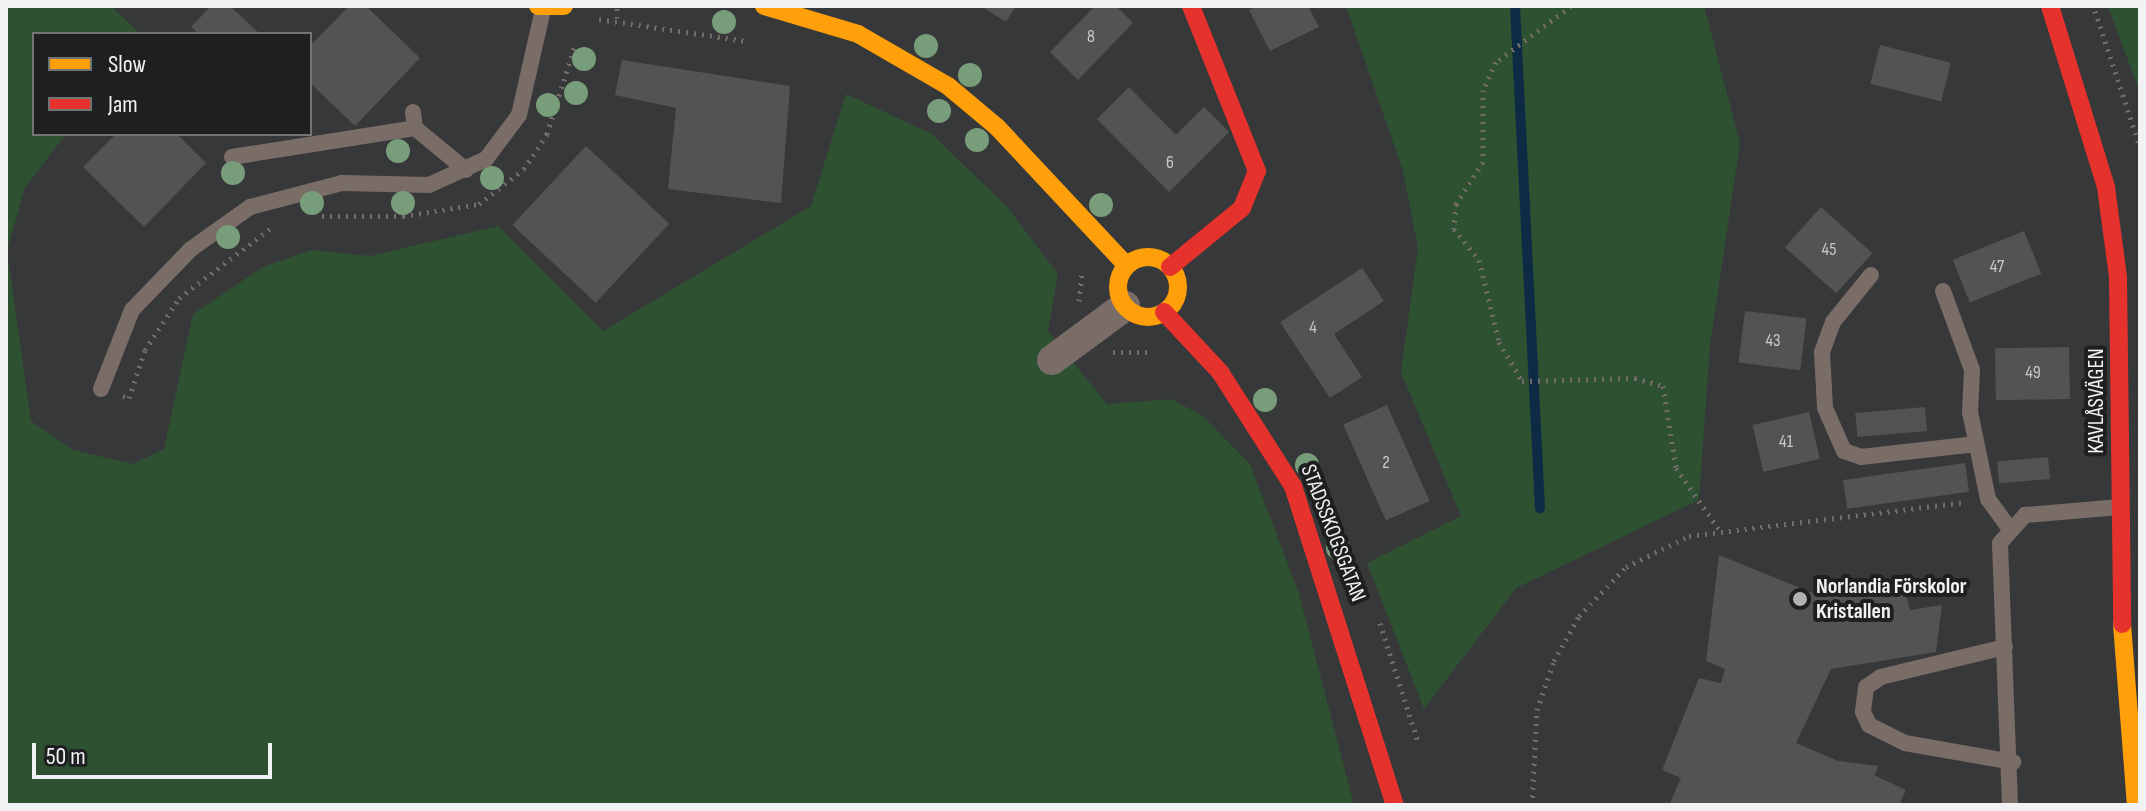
<!DOCTYPE html>
<meta charset="utf-8">
<style>
body{margin:0}
#map{position:relative;width:2146px;height:811px;overflow:hidden;background:#373839;font-family:"Sofia Sans Condensed",sans-serif}
div>[style]{position:absolute}
[style*='--x']{left:calc(var(--x)*1px);top:calc(var(--y)*1px);width:calc(var(--w)*1px);rotate:calc(var(--a)*1deg)}
.green>*{inset:0;background:#2e5132}
.stream>*{height:10px;margin:-5px;padding:0 5px;transform-origin:5px;border-radius:5px;background:#0d2b44}
.building>*{inset:0;background:#535353;transform-origin:0 0}
.path>*{height:5px;margin-top:-2.5px;transform-origin:0;background:repeating-linear-gradient(90deg,#736c69 0 2px,transparent 0 8px)}
.lane>*{height:16px;margin:-8px;padding:0 8px;transform-origin:8px;border-radius:8px;background:#7a6d68}
.street>*{height:30px;margin:-15px;padding:0 15px;transform-origin:15px;border-radius:15px;background:#7a6d68}
.slow>*{height:18px;margin:-9px;padding:0 9px;transform-origin:9px;border-radius:9px;background:#ff9f0a}
.slow>.ring{margin:-9px;padding:0;box-sizing:content-box;background:none;border:18px solid #ff9f0a;border-radius:50%}
.jam>*{height:18px;margin:-9px;padding:0 9px;transform-origin:9px;border-radius:9px;background:#e5322d}
.trees>*{width:24px;height:24px;margin:-12px;border-radius:50%;background:#789d7a}
.dots>*{width:22px;height:22px;translate:-50% -50%;box-sizing:border-box;border:4px solid #1e1f20;border-radius:50%}
span{translate:-50% -50%;white-space:nowrap;text-align:center;line-height:1.15;-webkit-text-stroke:8px #1e1f20;paint-order:stroke}
.number-label{font-size:18px;color:#cacacc}
.number-label span{-webkit-text-stroke-width:0}
.street-label{font-size:22px;color:#f1f2f4}
.poi-label{font-size:22px;color:#f1f2f4;font-weight:700}
.left{translate:0 -50%;text-align:left}
.frame{position:absolute;inset:0;border:8px solid #f1f2f4;pointer-events:none}
.legend{position:absolute;left:32px;top:32px;width:280px;height:104px;box-sizing:border-box;background:#1e1f20;border:2px solid #727375;margin:0;padding:10px 14px;list-style:none;font-size:24px;color:#f1f2f4}
.legend li{display:flex;align-items:center;gap:16px;height:40px}
.legend b{width:40px;border:2px solid #727375}
.scale{position:absolute;left:32px;top:743px;width:240px;height:36px;box-sizing:border-box;border:4px solid #f1f2f4;border-top:0;padding-left:10px;font-size:24px;line-height:28px;white-space:nowrap;color:#f1f2f4;-webkit-text-stroke:6px #1e1f20;paint-order:stroke}
</style>
<div id="map">
<div class="green">
<div style="clip-path:polygon(6px 6px,111px 6px,138px 32px,34px 34px,34px 134px,66px 134px,25px 188px,7px 250px,31px 421px,73px 450px,133px 464px,164px 449px,193px 314px,263px 267px,311px 250px,370px 256px,498px 226px,603px 331px,811px 206px,846px 94px,932px 134px,1008px 208px,1058px 274px,1048px 331px,1107px 404px,1171px 399px,1203px 416px,1250px 464px,1299px 594px,1354px 805px,6px 805px)"></div>
<div style="clip-path:polygon(1346px 6px,1704px 6px,1740px 143px,1710px 345px,1699px 500px,1516px 588px,1424px 709px,1367px 563px,1461px 516px,1401px 372px,1418px 248px,1403px 171px)"></div>
<div style="clip-path:polygon(2108px 6px,2140px 6px,2140px 94px,2137px 85px)"></div>
</div>
<div class="stream">
<div style="--x:1515;--y:6;--w:503;--a:87.15"></div>
</div>
<div class="building">
<div style="clip-path:polygon(211px 6px,230px 6px,260px 34px,199px 34px,191px 27px)"></div>
<div style="clip-path:polygon(349px 6px,366px 6px,420px 58px,355px 126px,310px 83px,310px 46px)"></div>
<div style="clip-path:polygon(981px 6px,1016px 6px,1006px 22px)"></div>
<div style="clip-path:polygon(1095px 6px,1116px 6px,1133px 23px,1078px 80px,1050px 52px)"></div>
<div style="clip-path:polygon(1257px 6px,1308px 6px,1319px 27px,1270px 51px,1249px 10px)"></div>
<div style="left:1880px;top:45px;width:73px;height:40px;rotate:14deg"></div>
<div style="clip-path:polygon(622px 60px,790px 86px,781px 203px,668px 189px,676px 108px,615px 95px)"></div>
<div style="clip-path:polygon(1129px 87px,1176px 135px,1204px 107px,1229px 132px,1169px 192px,1097px 119px)"></div>
<div style="clip-path:polygon(116px 134px,177px 134px,206px 163px,144px 227px,83px 167px)"></div>
<div style="left:586px;top:146px;width:114px;height:108px;rotate:43deg"></div>
<div style="left:1821px;top:207px;width:69px;height:54px;rotate:42deg"></div>
<div style="left:2024px;top:231px;width:46px;height:77px;rotate:68deg"></div>
<div style="clip-path:polygon(1362px 268px,1384px 301px,1334px 334px,1362px 377px,1330px 398px,1280px 322px)"></div>
<div style="left:1745px;top:311px;width:62px;height:52px;rotate:7deg"></div>
<div style="left:2069px;top:347px;width:52px;height:74px;rotate:89deg"></div>
<div style="left:1387px;top:405px;width:105px;height:48px;rotate:66deg"></div>
<div style="left:1925px;top:407px;width:24px;height:70px;rotate:85deg"></div>
<div style="left:1809px;top:412px;width:48px;height:58px;rotate:77deg"></div>
<div style="left:2048px;top:457px;width:22px;height:51px;rotate:85deg"></div>
<div style="left:1965px;top:463px;width:29px;height:123px;rotate:82deg"></div>
<div style="clip-path:polygon(1719px 555px,1820px 596px,1904px 586px,1910px 610px,1942px 605px,1936px 652px,1831px 669px,1796px 743px,1838px 761px,1879px 766px,1874px 775px,1906px 790px,1899px 805px,1669px 805px,1681px 778px,1662px 770px,1699px 678px,1721px 683px,1725px 669px,1706px 661px)"></div>
</div>
<div class="path">
<div style="--x:1571;--y:6;--w:94;--a:143.3"></div>
<div style="--x:1496;--y:62;--w:31;--a:115"></div>
<div style="--x:1483;--y:90;--w:72;--a:90"></div>
<div style="--x:1483;--y:162;--w:50;--a:122.7"></div>
<div style="--x:1456;--y:204;--w:25;--a:95"></div>
<div style="--x:1454;--y:229;--w:40;--a:51"></div>
<div style="--x:1479;--y:260;--w:84;--a:76.3"></div>
<div style="--x:1499;--y:342;--w:45;--a:59.5"></div>
<div style="--x:1522;--y:381;--w:113;--a:-1.5"></div>
<div style="--x:1635;--y:378;--w:29;--a:16"></div>
<div style="--x:1663;--y:386;--w:83;--a:81"></div>
<div style="--x:1676;--y:468;--w:77;--a:55.1"></div>
<div style="--x:2095;--y:11;--w:143;--a:71.7"></div>
<div style="--x:617;--y:18;--w:12;--a:-90"></div>
<div style="--x:599;--y:19;--w:150;--a:8.5"></div>
<div style="--x:322;--y:216;--w:81;--a:0"></div>
<div style="--x:403;--y:216;--w:77;--a:-9"></div>
<div style="--x:479;--y:204;--w:57;--a:-37.9"></div>
<div style="--x:524;--y:169;--w:42;--a:-56.7"></div>
<div style="--x:547;--y:134;--w:96;--a:-72.5"></div>
<div style="--x:1079;--y:301;--w:29;--a:-84"></div>
<div style="--x:1113;--y:352;--w:35;--a:0"></div>
<div style="--x:123;--y:396;--w:6;--a:18"></div>
<div style="--x:129;--y:398;--w:51;--a:-71.6"></div>
<div style="--x:145;--y:350;--w:62;--a:-56.8"></div>
<div style="--x:179;--y:298;--w:114;--a:-37.2"></div>
<div style="--x:1380;--y:623;--w:122;--a:72.3"></div>
<div style="--x:1532;--y:805;--w:95;--a:-87"></div>
<div style="--x:1537;--y:710;--w:52;--a:-70.9"></div>
<div style="--x:1554;--y:661;--w:51;--a:-60.9"></div>
<div style="--x:1579;--y:616;--w:68;--a:-46.2"></div>
<div style="--x:1626;--y:567;--w:70;--a:-26.2"></div>
<div style="--x:1689;--y:536;--w:277;--a:-7"></div>
</div>
<div class="lane">
<div style="--x:413;--y:112;--w:16;--a:83"></div>
<div style="--x:415;--y:128;--w:66;--a:39.5"></div>
<div style="--x:232;--y:157;--w:185;--a:-9"></div>
<div style="--x:1871;--y:275;--w:60;--a:129"></div>
<div style="--x:1833;--y:322;--w:32;--a:110"></div>
<div style="--x:1822;--y:352;--w:56;--a:86.9"></div>
<div style="--x:1825;--y:408;--w:47;--a:66.2"></div>
<div style="--x:1844;--y:451;--w:18;--a:19"></div>
<div style="--x:1861;--y:457;--w:116;--a:-6.4"></div>
<div style="--x:1943;--y:291;--w:84;--a:69.8"></div>
<div style="--x:1972;--y:370;--w:42;--a:92.7"></div>
<div style="--x:1970;--y:412;--w:89;--a:78.3"></div>
<div style="--x:1988;--y:499;--w:34;--a:54"></div>
<div style="--x:101;--y:389;--w:85;--a:-68.6"></div>
<div style="--x:132;--y:310;--w:85;--a:-46"></div>
<div style="--x:191;--y:249;--w:72;--a:-35.4"></div>
<div style="--x:250;--y:207;--w:95;--a:-14.6"></div>
<div style="--x:342;--y:183;--w:87;--a:1.3"></div>
<div style="--x:429;--y:185;--w:63;--a:-24.5"></div>
<div style="--x:486;--y:159;--w:55;--a:-53.1"></div>
<div style="--x:519;--y:115;--w:109;--a:-77.2"></div>
<div style="--x:2005;--y:647;--w:128;--a:166.4"></div>
<div style="--x:1881;--y:677;--w:18;--a:146"></div>
<div style="--x:1866;--y:687;--w:25;--a:97"></div>
<div style="--x:1863;--y:712;--w:14;--a:65"></div>
<div style="--x:1869;--y:725;--w:40;--a:26.6"></div>
<div style="--x:1905;--y:743;--w:110;--a:10"></div>
<div style="--x:2010;--y:805;--w:262;--a:-92.2"></div>
<div style="--x:2000;--y:543;--w:38;--a:-48"></div>
<div style="--x:2025;--y:515;--w:95;--a:-4.8"></div>
</div>
<div class="street">
<div style="--x:1052;--y:360;--w:91;--a:-36.5"></div>
</div>
<div class="slow">
<div style="--x:538;--y:6;--w:26;--a:0"></div>
<div style="--x:764;--y:6;--w:98;--a:16.6"></div>
<div style="--x:858;--y:34;--w:104;--a:30"></div>
<div style="--x:948;--y:86;--w:64;--a:39.9"></div>
<div style="--x:997;--y:127;--w:190;--a:46.9"></div>
<div class="ring" style="left:1118px;top:257px;width:42px;height:42px"></div>
<div style="--x:2122;--y:624;--w:182;--a:85.6"></div>
</div>
<div class="jam">
<div style="--x:2050;--y:6;--w:189;--a:72.8"></div>
<div style="--x:2106;--y:187;--w:91;--a:82.4"></div>
<div style="--x:2118;--y:277;--w:347;--a:89.3"></div>
<div style="--x:1170;--y:267;--w:93;--a:-39.3"></div>
<div style="--x:1242;--y:208;--w:40;--a:-68"></div>
<div style="--x:1257;--y:171;--w:178;--a:-111.8"></div>
<div style="--x:1164;--y:312;--w:82;--a:47"></div>
<div style="--x:1220;--y:372;--w:135;--a:57.4"></div>
<div style="--x:1293;--y:486;--w:335;--a:72.3"></div>
</div>
<div class="trees">
<div style="left:724px;top:22px"></div>
<div style="left:926px;top:46px"></div>
<div style="left:584px;top:59px"></div>
<div style="left:970px;top:75px"></div>
<div style="left:576px;top:93px"></div>
<div style="left:548px;top:105px"></div>
<div style="left:939px;top:111px"></div>
<div style="left:977px;top:140px"></div>
<div style="left:398px;top:151px"></div>
<div style="left:233px;top:173px"></div>
<div style="left:492px;top:178px"></div>
<div style="left:312px;top:203px"></div>
<div style="left:403px;top:203px"></div>
<div style="left:1101px;top:205px"></div>
<div style="left:228px;top:237px"></div>
<div style="left:1265px;top:400px"></div>
<div style="left:1307px;top:465px"></div>
<div style="left:1338px;top:548px"></div>
</div>
<div class="dots">
<div style="left:1800px;top:599px;background:#b0b1b3"></div>
</div>
<div class="number-label">
<span style="left:1091px;top:37px">8</span>
<span style="left:1170px;top:163px">6</span>
<span style="left:1829px;top:250px">45</span>
<span style="left:1997px;top:267px">47</span>
<span style="left:1313px;top:328px">4</span>
<span style="left:1773px;top:341px">43</span>
<span style="left:2033px;top:373px">49</span>
<span style="left:1786px;top:442px">41</span>
<span style="left:1386px;top:463px">2</span>
</div>
<div class="street-label">
<span style="left:2097px;top:401px;rotate:-90deg">KAVLÅSVÄGEN</span>
<span style="left:1333px;top:533px;rotate:69deg">STADSSKOGSGATAN</span>
</div>
<div class="poi-label">
<span class="left" style="left:1816px;top:599px">Norlandia Förskolor<br>Kristallen</span>
</div>
<div class="frame"></div>
<ul class="legend">
<li><b style="height:10px;background:#ff9f0a"></b>Slow</li>
<li><b style="height:10px;background:#e5322d"></b>Jam</li>
</ul>
<div class="scale">50 m</div>
</div>
